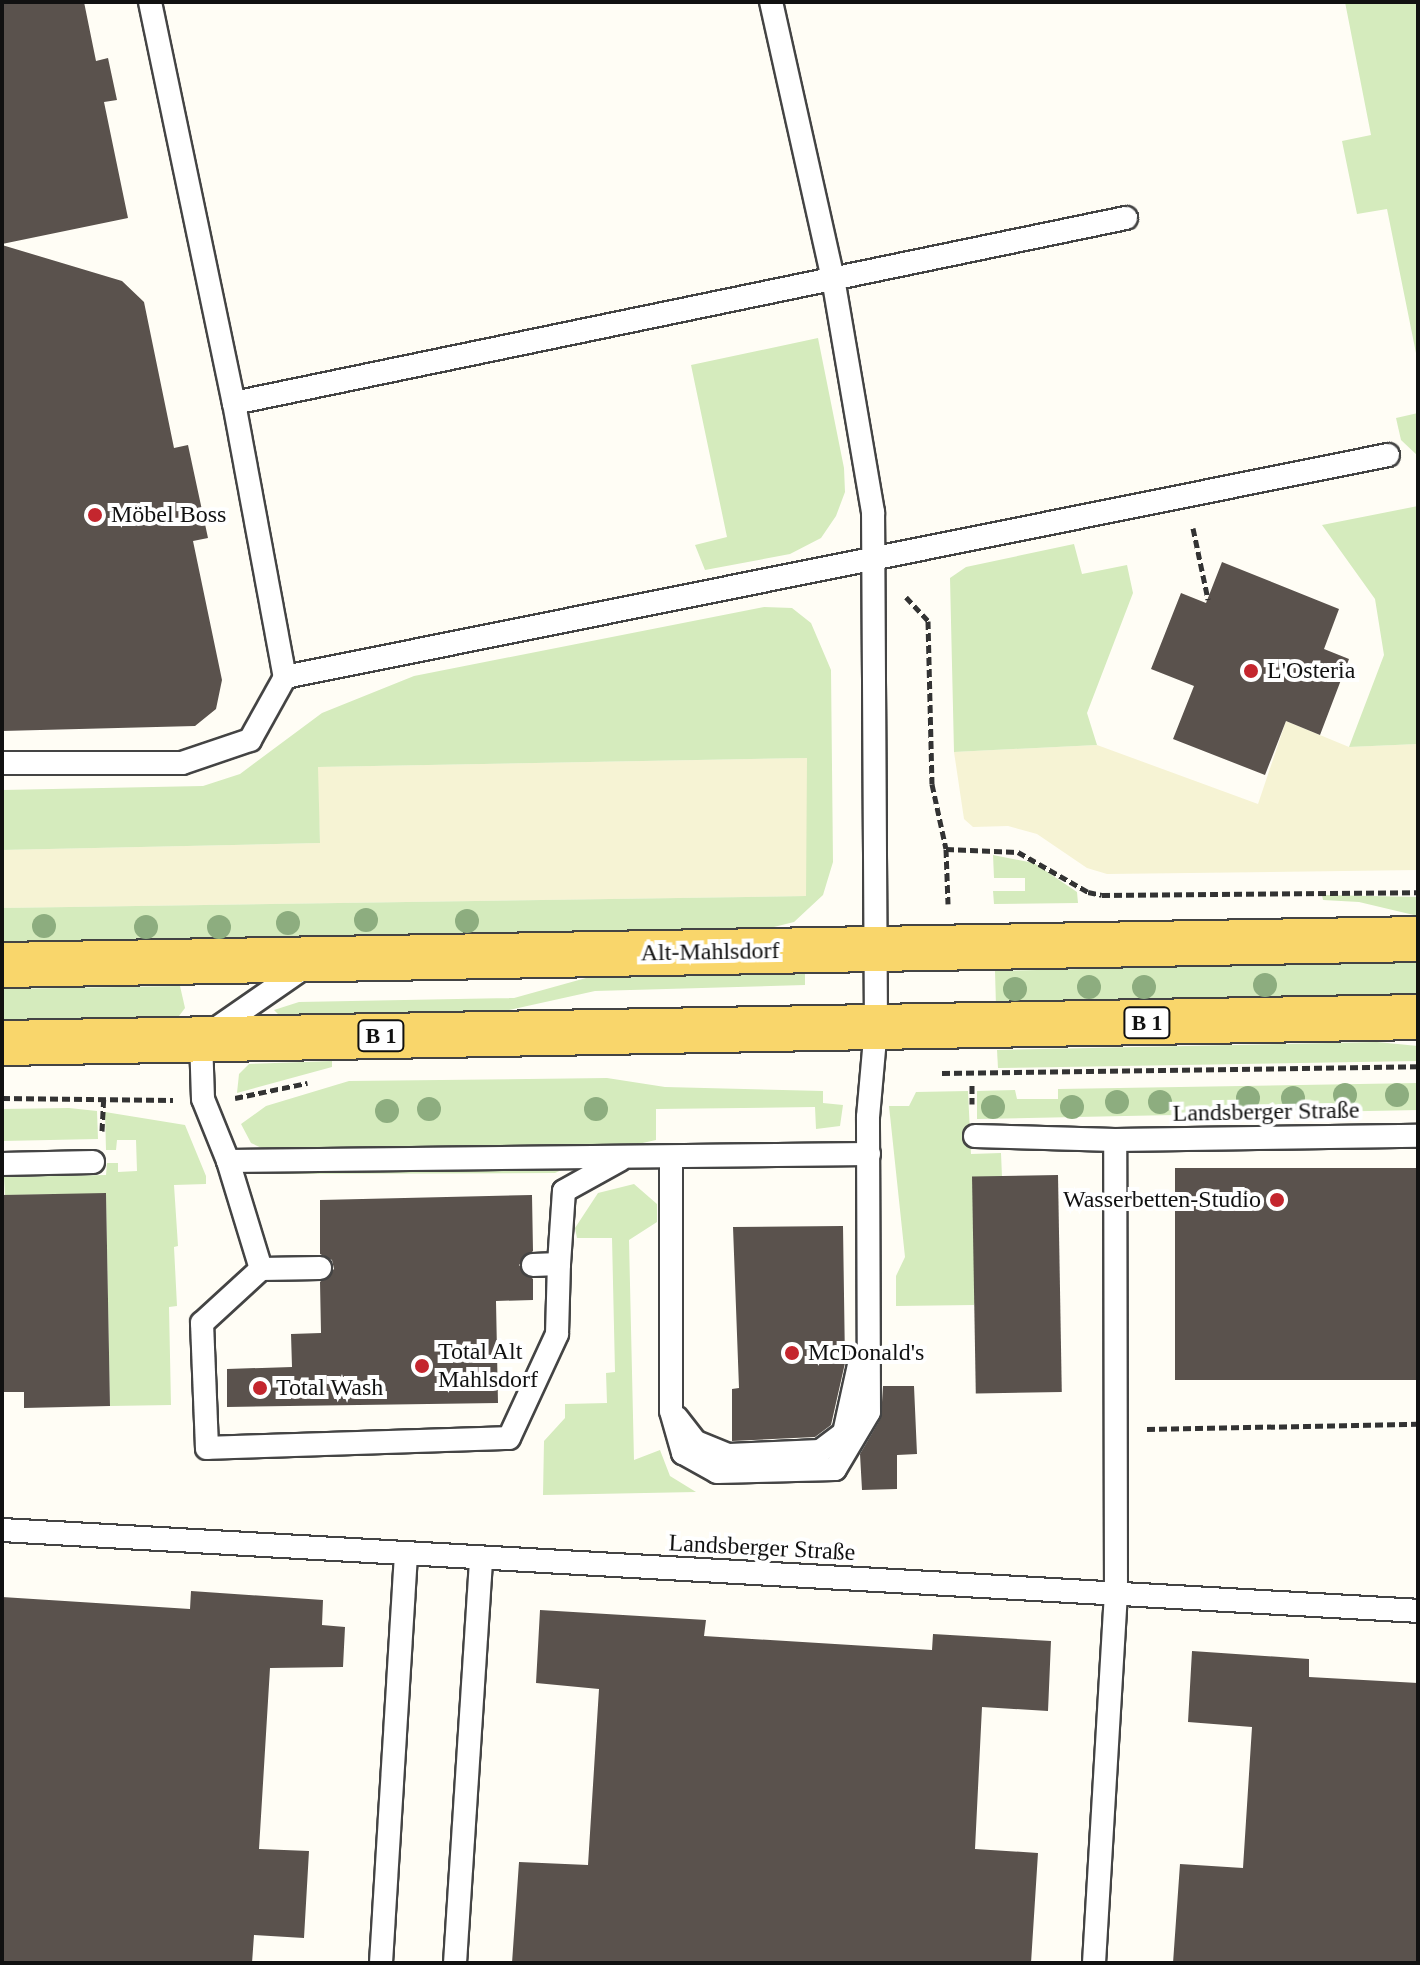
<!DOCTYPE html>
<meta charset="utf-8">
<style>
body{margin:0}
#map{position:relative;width:1420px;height:1965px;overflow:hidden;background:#fffdf5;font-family:"Times New Roman",serif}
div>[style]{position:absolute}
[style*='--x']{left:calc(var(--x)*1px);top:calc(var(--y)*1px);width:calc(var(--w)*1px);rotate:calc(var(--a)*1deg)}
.farmland>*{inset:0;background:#f6f3d4}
.green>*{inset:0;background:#d5ebbd}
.building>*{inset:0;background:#5a524d;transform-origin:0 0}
.path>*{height:5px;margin-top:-2.5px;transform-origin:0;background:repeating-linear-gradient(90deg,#333 0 8px,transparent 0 12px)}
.roads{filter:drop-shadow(2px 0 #444) drop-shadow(-2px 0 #444) drop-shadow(0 2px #444) drop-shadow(0 -2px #444)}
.lane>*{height:22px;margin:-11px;padding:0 11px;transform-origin:11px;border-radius:11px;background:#fff}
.primary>*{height:44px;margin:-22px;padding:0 22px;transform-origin:22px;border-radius:22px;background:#f9d66b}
.trees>*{width:24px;height:24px;margin:-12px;border-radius:50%;background:#8dad7f}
.dots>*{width:22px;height:22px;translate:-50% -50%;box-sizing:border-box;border:4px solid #fff;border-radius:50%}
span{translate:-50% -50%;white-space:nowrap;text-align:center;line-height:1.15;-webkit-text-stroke:8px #fff;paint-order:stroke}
.shield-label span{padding:2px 6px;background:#fff;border:2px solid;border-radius:6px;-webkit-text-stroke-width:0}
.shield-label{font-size:22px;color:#111;font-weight:700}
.poi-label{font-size:24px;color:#111}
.left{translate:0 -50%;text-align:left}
.right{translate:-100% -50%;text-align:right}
.street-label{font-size:24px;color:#111}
.frame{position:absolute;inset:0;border:4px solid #111;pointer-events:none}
</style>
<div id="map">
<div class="farmland">
<div style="clip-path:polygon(1286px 721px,1349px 747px,1418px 744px,1418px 870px,1107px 874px,1087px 868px,1037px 834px,1008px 826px,973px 827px,964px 819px,954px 752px,1097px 745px,1258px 804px)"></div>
<div style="clip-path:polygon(808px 758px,807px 896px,2px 908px,2px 850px,320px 843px,317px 767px)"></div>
</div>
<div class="green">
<div style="clip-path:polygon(1345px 2px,1418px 2px,1418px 363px,1387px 209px,1357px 214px,1342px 141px,1371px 135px)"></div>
<div style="clip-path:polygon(818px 338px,844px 468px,845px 492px,836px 516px,821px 538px,790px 554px,705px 570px,695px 545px,727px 537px,691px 365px)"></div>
<div style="clip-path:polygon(1418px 413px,1418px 456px,1401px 440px,1396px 418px)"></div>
<div style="clip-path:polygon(1418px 506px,1418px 744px,1349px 747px,1384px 655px,1375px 599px,1322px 525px)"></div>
<div style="clip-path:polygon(1074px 544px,1082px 574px,1127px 565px,1133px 593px,1087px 713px,1097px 745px,954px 752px,950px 578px,966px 567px)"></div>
<div style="clip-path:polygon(764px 607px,792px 608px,811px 623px,831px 670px,833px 862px,823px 895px,794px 922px,762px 930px,2px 944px,2px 908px,806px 896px,807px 758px,318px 767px,320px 843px,2px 850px,2px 790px,203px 786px,240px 774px,322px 713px,414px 676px)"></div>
<div style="clip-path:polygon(993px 855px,1034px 863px,1077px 892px,1078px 903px,994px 904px,993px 891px,1025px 891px,1025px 878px,994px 878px)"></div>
<div style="clip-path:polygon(1322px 895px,1418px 897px,1418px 916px,1359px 902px,1323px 900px)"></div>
<div style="clip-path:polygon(1418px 961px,1418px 993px,1386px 997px,996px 1006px,995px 971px)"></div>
<div style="clip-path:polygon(805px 974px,805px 985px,595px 991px,495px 1013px,281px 1017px,274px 1010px,299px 1002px,514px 998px,586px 978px)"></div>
<div style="clip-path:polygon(180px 986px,185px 1008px,176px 1020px,2px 1023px,2px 989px)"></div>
<div style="clip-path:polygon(1377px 1042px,1418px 1046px,1418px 1061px,998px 1068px,997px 1050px)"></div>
<div style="clip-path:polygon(332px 1061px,332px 1067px,237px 1093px,239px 1074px,249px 1064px)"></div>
<div style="clip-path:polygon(607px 1078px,665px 1087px,823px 1091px,823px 1103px,843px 1105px,840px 1126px,816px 1129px,815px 1107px,656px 1109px,656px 1140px,629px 1146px,266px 1150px,251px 1143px,241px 1124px,266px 1106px,349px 1081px)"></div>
<div style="clip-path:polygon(1418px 1083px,1418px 1110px,977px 1119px,977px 1091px,1015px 1090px,1017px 1099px,1058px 1099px,1058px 1089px)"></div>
<div style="clip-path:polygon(968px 1091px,971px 1154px,1001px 1153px,1002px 1177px,974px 1305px,896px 1306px,896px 1276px,905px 1257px,889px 1106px,909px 1106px,916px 1092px)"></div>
<div style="clip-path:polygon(69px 1108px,97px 1111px,98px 1139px,2px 1141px,2px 1109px)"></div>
<div style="clip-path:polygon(105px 1112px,185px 1125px,206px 1176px,206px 1184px,174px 1185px,178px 1246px,174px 1247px,177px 1306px,169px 1307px,171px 1405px,110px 1406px,106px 1194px,5px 1195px,4px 1177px,106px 1175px,107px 1163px,118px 1163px,118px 1172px,137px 1171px,136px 1140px,117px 1140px,116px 1150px,106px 1150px)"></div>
<div style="clip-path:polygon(573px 1165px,555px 1173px,276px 1174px,277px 1170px)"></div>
<div style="clip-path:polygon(634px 1184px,657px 1204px,657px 1222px,629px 1240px,634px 1460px,660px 1450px,670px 1476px,696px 1492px,543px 1495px,544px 1441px,565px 1418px,565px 1404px,607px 1403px,606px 1373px,615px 1372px,612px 1238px,577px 1238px,575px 1228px,598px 1193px)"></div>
</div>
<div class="building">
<div style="clip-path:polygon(2px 2px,84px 2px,96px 61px,108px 58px,117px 100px,104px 102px,128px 218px,2px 244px)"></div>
<div style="clip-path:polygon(2px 245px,122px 281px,144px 302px,174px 448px,188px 445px,208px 538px,193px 541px,222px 680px,216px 709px,195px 726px,2px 731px)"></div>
<div style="clip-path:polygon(1222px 562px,1339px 609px,1324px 649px,1349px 659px,1320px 735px,1286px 721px,1265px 775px,1173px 739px,1194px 686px,1151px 669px,1181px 593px,1206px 603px)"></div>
<div style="left:1418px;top:1168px;width:212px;height:243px;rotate:90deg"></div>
<div style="left:1058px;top:1175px;width:217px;height:86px;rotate:89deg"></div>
<div style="clip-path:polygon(106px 1193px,110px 1406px,24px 1408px,24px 1392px,2px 1392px,2px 1195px)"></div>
<div style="clip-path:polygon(532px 1195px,533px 1251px,519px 1265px,533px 1279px,533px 1300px,496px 1301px,498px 1403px,227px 1407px,227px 1369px,292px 1367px,291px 1334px,321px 1333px,320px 1282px,334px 1269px,332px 1260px,320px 1254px,320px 1200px)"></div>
<div style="clip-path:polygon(843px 1226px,845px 1363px,831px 1425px,815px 1437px,732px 1441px,732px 1389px,739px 1388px,733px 1227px)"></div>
<div style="clip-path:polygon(883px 1386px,914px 1386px,917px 1454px,897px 1455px,897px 1489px,862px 1490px,860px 1454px,881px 1418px)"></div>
<div style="clip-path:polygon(191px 1591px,323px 1600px,322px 1625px,345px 1627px,343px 1667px,270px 1668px,259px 1849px,309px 1851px,304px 1938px,254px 1935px,252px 1963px,2px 1963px,2px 1597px,190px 1609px)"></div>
<div style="clip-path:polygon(540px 1610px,706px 1620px,704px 1636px,932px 1650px,933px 1634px,1051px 1641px,1048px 1711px,982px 1707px,975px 1849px,1038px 1853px,1031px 1963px,512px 1963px,519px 1862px,588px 1865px,599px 1689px,536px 1683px)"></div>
<div style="clip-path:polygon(1192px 1651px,1309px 1659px,1309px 1677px,1418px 1683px,1418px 1963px,1173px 1963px,1180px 1864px,1243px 1868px,1252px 1727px,1188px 1722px)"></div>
</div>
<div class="path">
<div style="--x:1193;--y:528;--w:73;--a:78.1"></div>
<div style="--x:906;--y:597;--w:33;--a:47"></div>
<div style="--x:928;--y:621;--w:163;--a:88.6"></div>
<div style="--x:932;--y:784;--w:66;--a:77.8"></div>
<div style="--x:946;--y:849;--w:55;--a:87.9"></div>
<div style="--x:946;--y:849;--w:72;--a:2.4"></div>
<div style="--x:1018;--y:852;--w:81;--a:29.7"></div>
<div style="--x:1088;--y:892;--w:14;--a:12"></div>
<div style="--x:1102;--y:895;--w:316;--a:-0.5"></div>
<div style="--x:942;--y:1073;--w:476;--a:-0.8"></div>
<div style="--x:972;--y:1085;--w:19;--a:90"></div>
<div style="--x:2;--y:1098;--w:171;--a:0.7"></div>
<div style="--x:235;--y:1098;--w:74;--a:-11.8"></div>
<div style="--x:102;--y:1131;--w:35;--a:-87"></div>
<div style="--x:1147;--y:1429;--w:271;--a:-1.1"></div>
</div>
<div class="roads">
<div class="lane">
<div style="--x:150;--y:2;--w:410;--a:78.2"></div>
<div style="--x:234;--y:403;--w:279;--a:79.5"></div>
<div style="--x:234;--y:403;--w:911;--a:-11.72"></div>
<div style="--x:2;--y:763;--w:180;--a:0"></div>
<div style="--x:182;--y:763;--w:72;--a:-18.7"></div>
<div style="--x:250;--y:740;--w:72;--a:-60.9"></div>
<div style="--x:285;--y:677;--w:1125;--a:-11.38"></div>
<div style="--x:305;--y:967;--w:126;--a:145.3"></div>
<div style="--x:201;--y:1039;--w:60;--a:88.1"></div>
<div style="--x:203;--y:1099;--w:67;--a:68"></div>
<div style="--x:228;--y:1161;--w:641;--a:-0.63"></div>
<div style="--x:975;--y:1136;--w:140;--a:1.6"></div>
<div style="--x:1115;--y:1140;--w:303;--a:-0.8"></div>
<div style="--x:671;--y:1158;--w:253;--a:90"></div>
<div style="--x:671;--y:1411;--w:44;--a:74.1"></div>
<div style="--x:683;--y:1453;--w:39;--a:29"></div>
<div style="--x:717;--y:1472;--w:118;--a:-1.5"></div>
<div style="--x:835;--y:1469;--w:66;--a:-59.2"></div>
<div style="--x:869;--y:1412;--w:295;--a:-90.2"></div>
<div style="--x:868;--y:1117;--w:90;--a:-84.9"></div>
<div style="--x:876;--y:1027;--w:515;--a:-90.33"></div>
<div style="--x:873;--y:512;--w:236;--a:-99.7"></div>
<div style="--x:833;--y:279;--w:284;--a:-102.6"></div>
<div style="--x:228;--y:1161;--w:113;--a:73"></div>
<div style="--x:261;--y:1269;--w:59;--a:-1"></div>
<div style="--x:2;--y:1164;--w:91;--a:-1.3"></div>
<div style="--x:533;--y:1265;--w:26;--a:-2"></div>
<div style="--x:559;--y:1264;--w:73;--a:-86.1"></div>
<div style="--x:564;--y:1191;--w:64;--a:-29"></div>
<div style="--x:261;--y:1269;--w:80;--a:137.5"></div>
<div style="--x:202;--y:1323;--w:125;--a:87.7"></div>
<div style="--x:207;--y:1448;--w:302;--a:-1.9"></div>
<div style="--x:509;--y:1438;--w:115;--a:-65.2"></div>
<div style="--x:557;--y:1334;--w:70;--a:-88.4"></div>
<div style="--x:677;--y:1418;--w:31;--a:52"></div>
<div style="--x:696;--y:1442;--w:35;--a:22"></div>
<div style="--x:729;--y:1455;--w:91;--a:-2.5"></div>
<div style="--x:820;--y:1451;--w:30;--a:-37"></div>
<div style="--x:844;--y:1433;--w:79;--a:-77.6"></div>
<div style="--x:2;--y:1530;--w:1418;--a:3.27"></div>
<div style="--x:381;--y:1963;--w:410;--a:-86.5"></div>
<div style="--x:455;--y:1963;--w:406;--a:-86.3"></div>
<div style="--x:1094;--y:1963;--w:370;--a:-86.6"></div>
<div style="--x:1116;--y:1594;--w:454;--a:-90.1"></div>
</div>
<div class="primary">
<div style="--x:2;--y:965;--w:1416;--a:-1.05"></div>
<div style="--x:2;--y:1043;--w:1416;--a:-1.05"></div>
</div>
</div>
<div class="trees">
<div style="left:366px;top:920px"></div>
<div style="left:467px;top:921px"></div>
<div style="left:288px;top:923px"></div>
<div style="left:44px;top:926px"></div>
<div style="left:146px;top:927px"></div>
<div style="left:219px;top:927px"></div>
<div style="left:1265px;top:985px"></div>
<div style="left:1089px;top:987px"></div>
<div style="left:1144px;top:987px"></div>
<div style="left:1015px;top:989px"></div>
<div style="left:1345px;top:1095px"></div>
<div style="left:1397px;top:1095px"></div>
<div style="left:1248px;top:1098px"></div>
<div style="left:1293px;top:1098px"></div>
<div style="left:1117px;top:1102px"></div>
<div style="left:1160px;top:1102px"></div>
<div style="left:993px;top:1107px"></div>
<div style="left:1072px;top:1107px"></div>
<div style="left:429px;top:1109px"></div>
<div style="left:596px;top:1109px"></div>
<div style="left:387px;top:1111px"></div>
</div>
<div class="dots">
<div style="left:95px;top:515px;background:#c4262e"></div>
<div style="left:1251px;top:671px;background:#c4262e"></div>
<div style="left:1277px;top:1200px;background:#c4262e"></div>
<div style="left:792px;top:1353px;background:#c4262e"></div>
<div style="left:422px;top:1366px;background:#c4262e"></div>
<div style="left:260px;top:1388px;background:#c4262e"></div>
</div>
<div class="shield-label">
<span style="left:1147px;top:1023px">B 1</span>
<span style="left:381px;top:1036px">B 1</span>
</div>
<div class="poi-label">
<span class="left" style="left:111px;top:515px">Möbel Boss</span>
<span class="left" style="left:1267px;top:671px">L'Osteria</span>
<span class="right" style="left:1261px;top:1200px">Wasserbetten-Studio</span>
<span class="left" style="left:438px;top:1366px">Total Alt<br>Mahlsdorf</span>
<span class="left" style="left:808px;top:1353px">McDonald's</span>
<span class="left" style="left:276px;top:1388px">Total Wash</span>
</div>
<div class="street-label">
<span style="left:710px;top:952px;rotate:-1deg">Alt-Mahlsdorf</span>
<span style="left:1266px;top:1112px;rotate:-1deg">Landsberger Straße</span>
<span style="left:762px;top:1548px;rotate:3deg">Landsberger Straße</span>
</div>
<div class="frame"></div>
</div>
